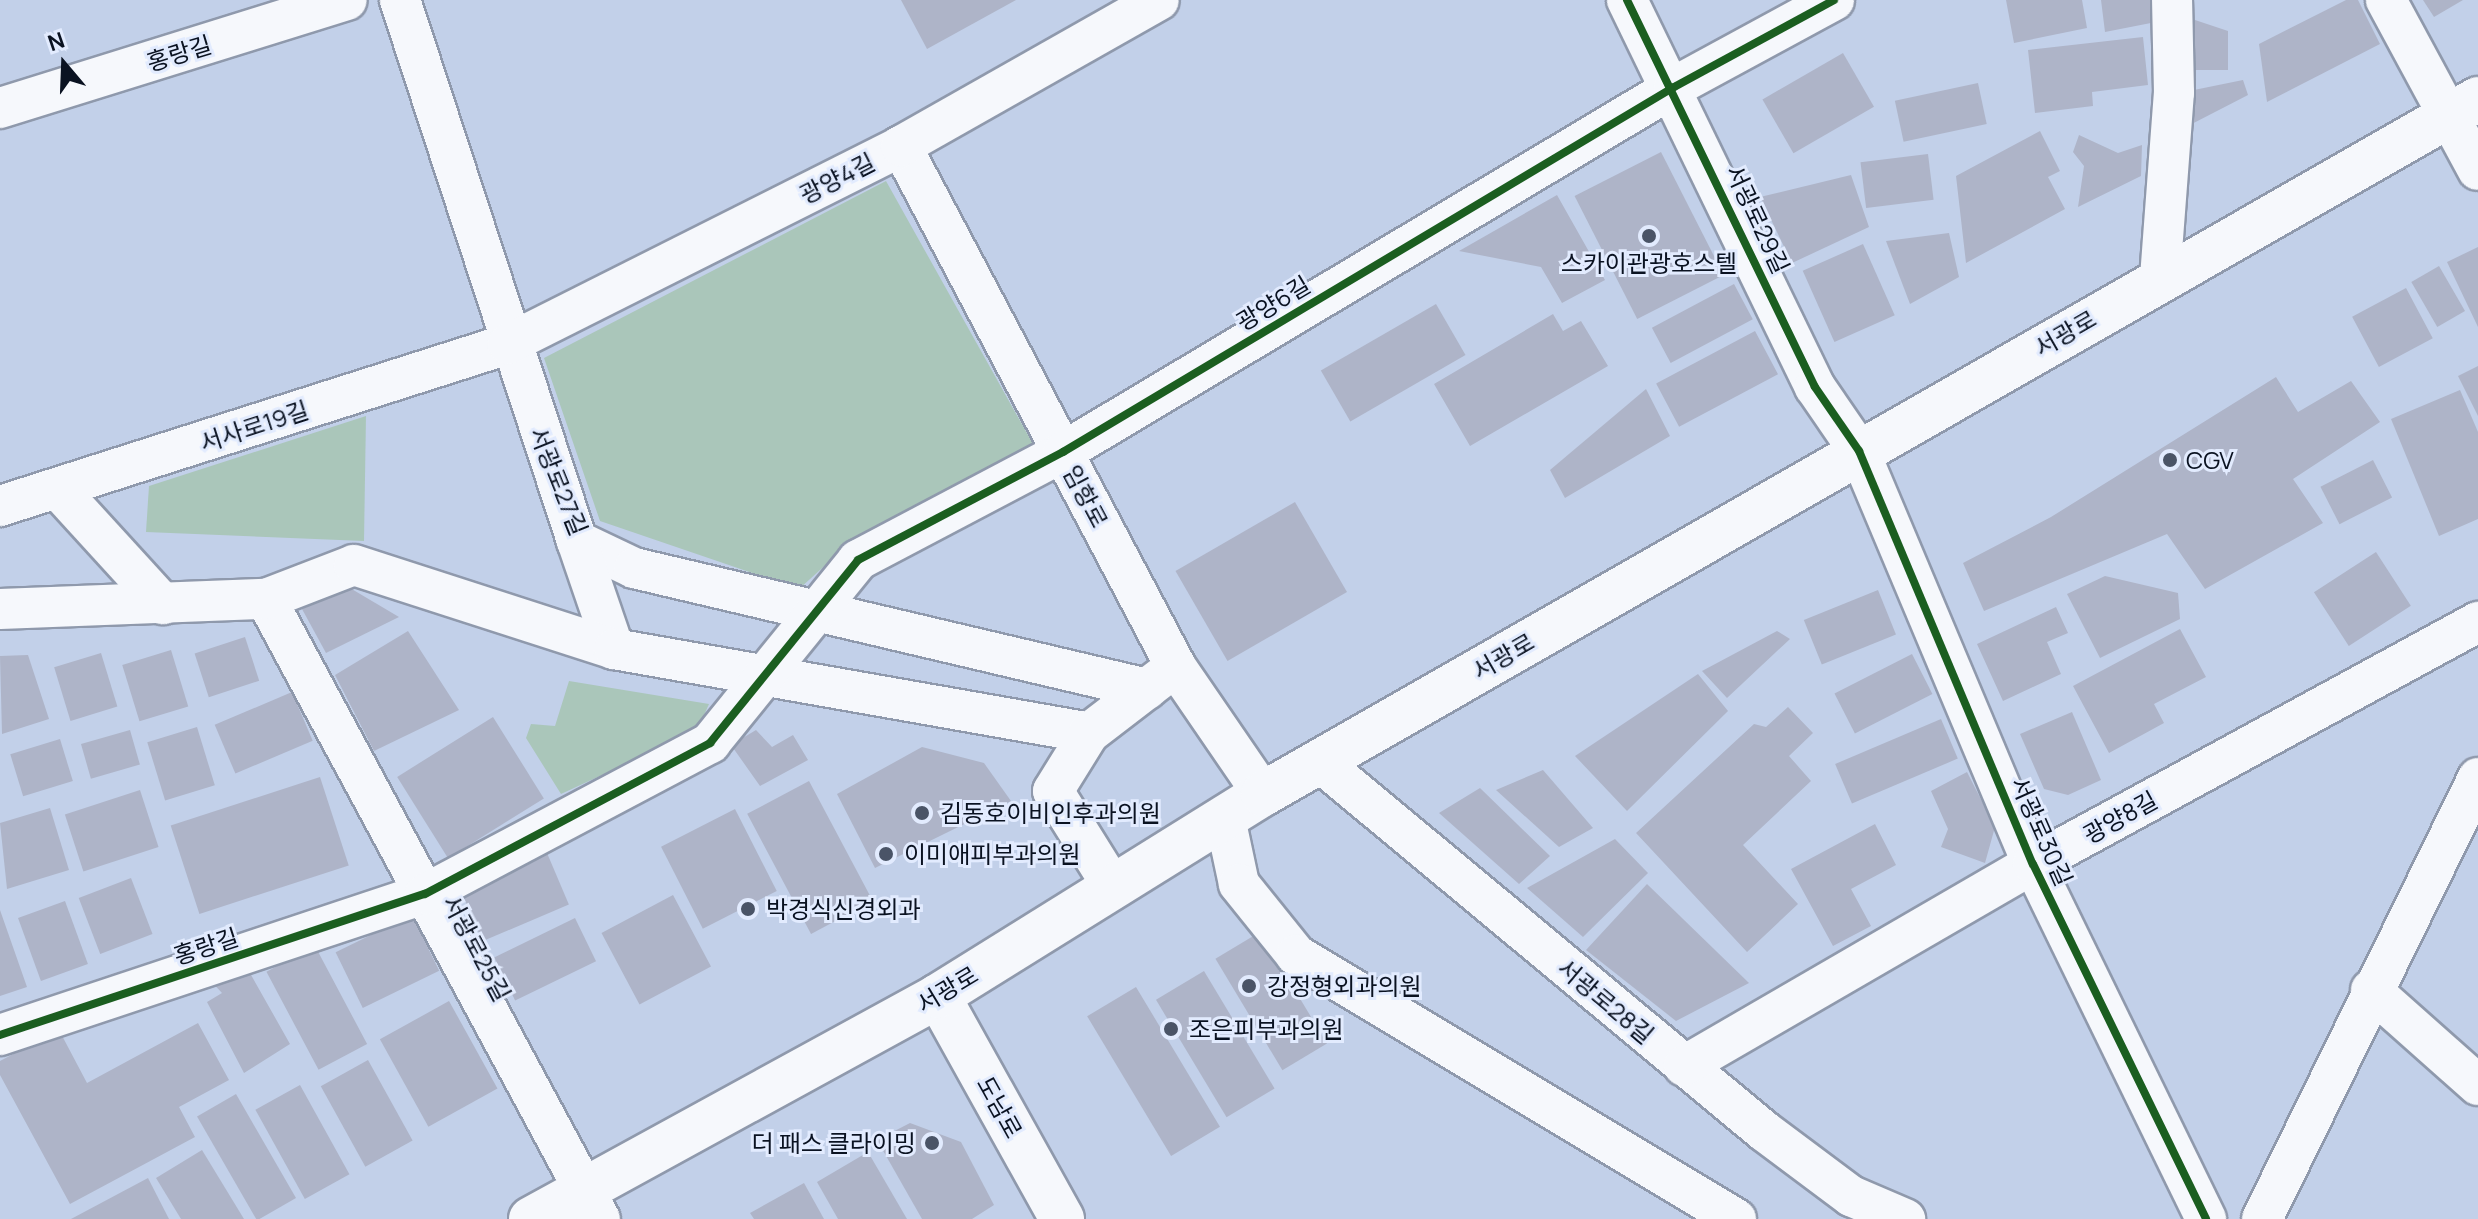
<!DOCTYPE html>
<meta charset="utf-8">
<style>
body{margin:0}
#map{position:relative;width:2478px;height:1219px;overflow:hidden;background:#c2d0e9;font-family:Manrope,"Noto Sans KR",sans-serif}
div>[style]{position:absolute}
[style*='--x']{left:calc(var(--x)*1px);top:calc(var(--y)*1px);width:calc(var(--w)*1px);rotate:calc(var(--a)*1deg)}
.green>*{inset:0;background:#aac6ba}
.building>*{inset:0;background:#aeb4c8;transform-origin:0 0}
.roads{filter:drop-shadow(2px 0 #8f99ac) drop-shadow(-2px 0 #8f99ac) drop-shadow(0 2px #8f99ac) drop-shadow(0 -2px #8f99ac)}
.minor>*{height:40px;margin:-20px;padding:0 20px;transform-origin:20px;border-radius:20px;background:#f6f8fc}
.tertiary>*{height:44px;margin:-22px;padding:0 22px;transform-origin:22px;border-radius:22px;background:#f6f8fc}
.secondary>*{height:44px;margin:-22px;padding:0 22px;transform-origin:22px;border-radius:22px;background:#f6f8fc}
.cycleway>*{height:8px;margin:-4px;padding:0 4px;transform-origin:4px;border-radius:4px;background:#1b5e20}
.dots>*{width:22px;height:22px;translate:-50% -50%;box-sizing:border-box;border:4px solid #e2ebfe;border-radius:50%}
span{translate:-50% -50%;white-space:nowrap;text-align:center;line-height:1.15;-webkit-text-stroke:6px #e2ebfe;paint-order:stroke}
.street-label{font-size:24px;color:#0a1221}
.poi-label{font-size:24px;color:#0a1221}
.left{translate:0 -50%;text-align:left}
.right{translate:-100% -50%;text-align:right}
.north{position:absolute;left:24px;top:24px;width:80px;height:80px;-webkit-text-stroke:6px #e2ebfe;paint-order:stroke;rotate:341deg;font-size:22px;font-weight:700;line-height:32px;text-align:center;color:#0a1221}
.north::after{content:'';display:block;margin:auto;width:28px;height:36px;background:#0a1221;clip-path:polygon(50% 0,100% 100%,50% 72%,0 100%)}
</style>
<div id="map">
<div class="green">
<div style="clip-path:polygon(886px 181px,1033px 444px,851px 542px,799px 589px,600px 521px,544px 358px)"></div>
<div style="clip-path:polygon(366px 416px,364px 541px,146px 532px,149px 486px)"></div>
<div style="clip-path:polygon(569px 681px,709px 704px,697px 731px,561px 794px,526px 738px,531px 724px,555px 726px)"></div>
</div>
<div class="building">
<div style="clip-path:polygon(901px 0,1016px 0,927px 49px)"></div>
<div style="clip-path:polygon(2006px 0,2082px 0,2087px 28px,2014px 43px)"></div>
<div style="clip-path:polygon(2101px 0,2158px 0,2161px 21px,2105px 32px)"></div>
<div style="clip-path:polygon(2346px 0,2358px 0,2380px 44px,2267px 102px,2259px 44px)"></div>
<div style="clip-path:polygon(2423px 0,2463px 0,2434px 17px)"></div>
<div style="clip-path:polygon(2192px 19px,2228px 31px,2228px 70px,2191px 70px)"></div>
<div style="clip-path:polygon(2143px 37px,2148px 85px,2092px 92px,2093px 106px,2035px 113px,2028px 50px)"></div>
<div style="left:1843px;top:53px;width:62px;height:93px;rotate:60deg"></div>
<div style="clip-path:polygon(2243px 80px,2248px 95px,2184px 128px,2189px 91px)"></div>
<div style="left:1978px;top:83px;width:42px;height:85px;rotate:78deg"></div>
<div style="clip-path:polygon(2040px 131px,2060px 171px,2048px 177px,2065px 209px,1966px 263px,1956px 176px)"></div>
<div style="clip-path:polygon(2079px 135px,2118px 153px,2142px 145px,2141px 176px,2078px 207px,2084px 166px,2073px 152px)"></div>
<div style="left:1661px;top:152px;width:138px;height:97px;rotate:63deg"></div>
<div style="left:1928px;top:154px;width:46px;height:68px;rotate:83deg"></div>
<div style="clip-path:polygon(1851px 175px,1869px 227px,1792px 263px,1760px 197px)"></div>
<div style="clip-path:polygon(1557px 195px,1605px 280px,1562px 303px,1541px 267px,1459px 251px)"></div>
<div style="clip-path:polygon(1949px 233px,1959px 277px,1910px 304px,1886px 241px)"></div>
<div style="left:1863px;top:244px;width:78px;height:66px;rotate:66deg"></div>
<div style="clip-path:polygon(2478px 247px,2478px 327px,2447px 262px)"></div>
<div style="left:2439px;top:266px;width:52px;height:32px;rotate:60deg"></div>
<div style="left:1734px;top:284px;width:40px;height:93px;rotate:62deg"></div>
<div style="left:2406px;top:288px;width:57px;height:61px;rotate:62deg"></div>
<div style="left:1436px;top:304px;width:59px;height:133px;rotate:60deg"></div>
<div style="clip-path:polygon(1553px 314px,1563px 331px,1581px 321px,1608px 366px,1470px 446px,1434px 384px)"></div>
<div style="left:1755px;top:331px;width:49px;height:112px;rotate:62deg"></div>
<div style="clip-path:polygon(2478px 366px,2478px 416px,2458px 376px)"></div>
<div style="clip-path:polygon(2276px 377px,2298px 412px,2351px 381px,2380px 422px,2293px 479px,2323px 523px,2205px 589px,2167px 534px,1984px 611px,1963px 563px,2051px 517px)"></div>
<div style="clip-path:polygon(1646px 389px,1670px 436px,1565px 498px,1550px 470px)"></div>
<div style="clip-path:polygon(2460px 390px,2478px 432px,2478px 519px,2439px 536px,2391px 419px)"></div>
<div style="left:2373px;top:460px;width:42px;height:59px;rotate:63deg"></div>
<div style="left:1295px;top:502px;width:104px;height:138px;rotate:60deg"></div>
<div style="left:2376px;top:552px;width:64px;height:74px;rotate:57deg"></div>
<div style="clip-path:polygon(2105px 576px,2178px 593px,2180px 619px,2100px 658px,2067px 594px)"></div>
<div style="clip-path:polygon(350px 588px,399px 617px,326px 653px,302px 609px)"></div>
<div style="left:1878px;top:590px;width:48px;height:80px;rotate:68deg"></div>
<div style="clip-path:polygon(2056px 607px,2068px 633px,2047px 642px,2061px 674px,2003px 701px,1977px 644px)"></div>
<div style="clip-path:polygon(2180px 629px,2206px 677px,2154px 704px,2164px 723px,2109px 753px,2073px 686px)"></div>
<div style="clip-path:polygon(408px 631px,459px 710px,374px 751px,335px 675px)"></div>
<div style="clip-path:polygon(1777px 631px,1790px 639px,1727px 698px,1702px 671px)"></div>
<div style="left:245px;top:637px;width:46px;height:53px;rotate:72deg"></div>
<div style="left:171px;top:650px;width:59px;height:51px;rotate:73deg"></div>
<div style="left:101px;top:653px;width:56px;height:49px;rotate:73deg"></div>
<div style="left:1912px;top:654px;width:45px;height:87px;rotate:63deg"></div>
<div style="clip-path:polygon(28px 655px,49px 719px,2px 734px,0 656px)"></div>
<div style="clip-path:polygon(1698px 674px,1728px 711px,1627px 811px,1575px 756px)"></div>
<div style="left:292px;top:692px;width:53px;height:84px;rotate:67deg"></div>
<div style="clip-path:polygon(1788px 707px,1813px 733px,1789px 756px,1811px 781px,1743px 845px,1798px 904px,1747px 952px,1636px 833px,1754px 724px,1766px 727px)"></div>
<div style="clip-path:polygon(2072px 712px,2101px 780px,2068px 795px,2044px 789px,2020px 734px)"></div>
<div style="left:493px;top:717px;width:96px;height:113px;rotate:58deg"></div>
<div style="left:1941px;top:719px;width:43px;height:115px;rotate:67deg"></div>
<div style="left:197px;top:727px;width:61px;height:52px;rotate:73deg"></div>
<div style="left:130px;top:730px;width:36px;height:51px;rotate:74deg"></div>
<div style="clip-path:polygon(756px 730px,772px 747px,793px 735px,808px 760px,760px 786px,731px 745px)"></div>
<div style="left:60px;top:739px;width:44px;height:52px;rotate:73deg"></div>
<div style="clip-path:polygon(922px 747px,984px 763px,1011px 801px,875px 868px,837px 794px)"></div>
<div style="clip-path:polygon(1543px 770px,1593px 828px,1559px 847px,1496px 790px)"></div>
<div style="clip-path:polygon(1967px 772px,1995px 827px,1985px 863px,1941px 847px,1948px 829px,1931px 791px)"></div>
<div style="left:320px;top:777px;width:93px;height:157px;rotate:72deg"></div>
<div style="left:809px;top:781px;width:136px;height:70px;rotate:62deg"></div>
<div style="clip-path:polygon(1480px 788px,1550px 856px,1519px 884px,1439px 813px)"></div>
<div style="left:140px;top:790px;width:60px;height:79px;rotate:72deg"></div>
<div style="clip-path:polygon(50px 808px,69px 870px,7px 889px,0 823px)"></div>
<div style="left:735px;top:809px;width:92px;height:83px;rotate:63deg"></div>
<div style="clip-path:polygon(1875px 824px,1896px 865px,1851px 889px,1871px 926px,1833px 946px,1791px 869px)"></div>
<div style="clip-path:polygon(1615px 839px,1648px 873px,1583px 937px,1527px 888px)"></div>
<div style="left:547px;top:853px;width:56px;height:94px;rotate:67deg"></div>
<div style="left:131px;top:878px;width:60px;height:56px;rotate:69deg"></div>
<div style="clip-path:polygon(1647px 884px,1749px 983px,1676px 1021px,1586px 950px)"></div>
<div style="left:673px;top:895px;width:81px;height:81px;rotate:62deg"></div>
<div style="left:65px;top:901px;width:67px;height:50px;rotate:70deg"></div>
<div style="clip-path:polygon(0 910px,27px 987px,0 996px)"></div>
<div style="left:412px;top:915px;width:62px;height:85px;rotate:64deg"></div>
<div style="left:575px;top:918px;width:48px;height:90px;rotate:64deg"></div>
<div style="left:1260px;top:932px;width:130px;height:52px;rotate:59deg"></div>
<div style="left:315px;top:946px;width:111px;height:55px;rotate:62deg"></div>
<div style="clip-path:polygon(246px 966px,290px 1044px,244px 1073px,207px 1002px,222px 993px,209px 979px)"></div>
<div style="left:1204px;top:971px;width:137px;height:56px;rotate:59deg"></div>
<div style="left:1136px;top:987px;width:163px;height:57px;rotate:59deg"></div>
<div style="left:449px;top:1001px;width:100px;height:79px;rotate:61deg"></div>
<div style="clip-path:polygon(198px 1023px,229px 1080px,179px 1107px,195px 1137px,70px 1204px,0 1075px,0 1061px,59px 1030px,87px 1083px)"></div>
<div style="left:368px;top:1060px;width:92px;height:54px;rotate:61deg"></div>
<div style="left:300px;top:1085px;width:102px;height:51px;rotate:61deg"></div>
<div style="left:236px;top:1094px;width:120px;height:45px;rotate:60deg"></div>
<div style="clip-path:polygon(910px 1123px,961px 1142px,994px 1205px,972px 1219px,922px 1219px,877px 1140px)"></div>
<div style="clip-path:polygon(202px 1150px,244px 1219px,181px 1219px,156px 1178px)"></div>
<div style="clip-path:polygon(868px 1152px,907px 1219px,838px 1219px,817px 1182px)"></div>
<div style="clip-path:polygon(148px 1178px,169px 1219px,71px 1219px)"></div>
<div style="clip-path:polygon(804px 1183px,824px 1219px,754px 1219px,750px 1213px)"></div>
</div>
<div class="roads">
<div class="minor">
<div style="--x:400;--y:0;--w:569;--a:71.88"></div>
<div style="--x:577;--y:541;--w:63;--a:25.3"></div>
<div style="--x:634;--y:568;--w:527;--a:13.27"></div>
<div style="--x:1627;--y:0;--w:430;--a:64.1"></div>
<div style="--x:1815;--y:387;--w:78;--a:55.5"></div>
<div style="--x:1859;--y:451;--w:448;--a:67.2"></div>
<div style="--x:2033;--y:864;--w:395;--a:64"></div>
<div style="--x:2386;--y:0;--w:193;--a:61.6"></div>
<div style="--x:0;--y:108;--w:363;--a:-17.3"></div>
<div style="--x:901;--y:146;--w:589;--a:62.17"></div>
<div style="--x:1176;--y:667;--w:154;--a:55.6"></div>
<div style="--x:2160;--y:278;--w:186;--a:-85.7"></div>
<div style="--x:2174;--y:93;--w:93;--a:-91.2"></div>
<div style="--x:58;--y:489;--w:156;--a:47.6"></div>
<div style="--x:0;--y:506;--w:533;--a:-17.69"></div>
<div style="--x:508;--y:344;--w:440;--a:-26.7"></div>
<div style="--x:901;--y:146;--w:296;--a:-29.5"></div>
<div style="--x:577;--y:541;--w:114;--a:71.1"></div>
<div style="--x:266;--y:599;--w:704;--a:61.69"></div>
<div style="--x:0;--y:609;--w:266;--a:-2.2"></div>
<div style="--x:266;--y:599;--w:94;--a:-21.1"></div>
<div style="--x:354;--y:565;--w:273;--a:17.9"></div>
<div style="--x:614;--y:649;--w:482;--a:10"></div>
<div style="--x:1320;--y:762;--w:577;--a:39.73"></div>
<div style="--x:1764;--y:1131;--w:109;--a:36.8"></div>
<div style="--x:1851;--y:1196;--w:59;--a:23.1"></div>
<div style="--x:1225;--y:818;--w:67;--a:78"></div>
<div style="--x:1239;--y:884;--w:91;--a:51.2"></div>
<div style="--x:1296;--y:955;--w:513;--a:30.96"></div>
<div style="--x:1113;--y:887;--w:113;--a:-122"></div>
<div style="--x:1053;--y:791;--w:68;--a:-58.2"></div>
<div style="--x:1089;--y:733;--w:91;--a:-37.4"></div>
<div style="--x:2371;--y:990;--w:143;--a:41.6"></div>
<div style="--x:0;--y:1035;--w:448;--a:-18.4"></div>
<div style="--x:425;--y:894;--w:323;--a:-27.9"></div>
<div style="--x:710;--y:743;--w:235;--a:-51"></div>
<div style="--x:858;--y:560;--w:232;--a:-27.8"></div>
<div style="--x:1063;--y:452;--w:712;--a:-30.85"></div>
<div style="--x:1674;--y:87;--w:182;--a:-28.5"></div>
<div style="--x:1684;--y:1066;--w:403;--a:-30.1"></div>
<div style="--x:2033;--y:864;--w:507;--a:-28.54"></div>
<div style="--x:2262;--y:1219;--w:491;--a:-63.9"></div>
</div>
<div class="tertiary">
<div style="--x:938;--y:996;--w:255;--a:60.9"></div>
</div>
<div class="secondary">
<div style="--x:531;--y:1219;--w:464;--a:-28.7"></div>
<div style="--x:938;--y:996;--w:383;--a:-31.9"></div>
<div style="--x:1263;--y:794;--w:1400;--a:-29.77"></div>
</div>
</div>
<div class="cycleway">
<div style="--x:1627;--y:0;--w:430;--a:64.1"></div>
<div style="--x:1815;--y:387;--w:78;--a:55.5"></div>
<div style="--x:1859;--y:451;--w:448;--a:67.2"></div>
<div style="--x:2033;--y:864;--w:395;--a:64"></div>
<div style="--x:0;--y:1035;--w:448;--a:-18.4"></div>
<div style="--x:425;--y:894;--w:323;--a:-27.9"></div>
<div style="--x:710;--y:743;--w:235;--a:-51"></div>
<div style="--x:858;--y:560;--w:232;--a:-27.8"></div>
<div style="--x:1063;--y:452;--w:712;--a:-30.85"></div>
<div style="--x:1674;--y:87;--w:182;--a:-28.5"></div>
</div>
<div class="dots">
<div style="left:1649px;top:236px;background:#4a5467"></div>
<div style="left:2170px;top:460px;background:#4a5467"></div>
<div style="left:922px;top:813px;background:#4a5467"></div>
<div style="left:886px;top:854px;background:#4a5467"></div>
<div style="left:748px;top:909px;background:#4a5467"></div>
<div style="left:1249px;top:986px;background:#4a5467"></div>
<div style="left:1171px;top:1029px;background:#4a5467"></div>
<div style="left:932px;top:1143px;background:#4a5467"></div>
</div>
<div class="street-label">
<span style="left:179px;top:53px;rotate:-17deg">홍랑길</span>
<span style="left:837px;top:178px;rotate:-27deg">광양4길</span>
<span style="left:1758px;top:219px;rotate:65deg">서광로29길</span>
<span style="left:1273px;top:303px;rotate:-31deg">광양6길</span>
<span style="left:2065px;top:333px;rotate:-30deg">서광로</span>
<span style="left:254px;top:426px;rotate:-18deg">서사로19길</span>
<span style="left:559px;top:481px;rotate:68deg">서광로27길</span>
<span style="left:1086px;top:496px;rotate:62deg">임항로</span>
<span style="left:1503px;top:656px;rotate:-30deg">서광로</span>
<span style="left:2120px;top:817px;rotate:-29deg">광양8길</span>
<span style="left:2042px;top:831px;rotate:66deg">서광로30길</span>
<span style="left:206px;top:946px;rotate:-18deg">홍랑길</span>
<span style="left:477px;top:948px;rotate:62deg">서광로25길</span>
<span style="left:947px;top:989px;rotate:-31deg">서광로</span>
<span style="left:1606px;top:1001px;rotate:40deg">서광로28길</span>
<span style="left:1000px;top:1107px;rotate:61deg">도남로</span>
</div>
<div class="poi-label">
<span style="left:1649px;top:263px">스카이관광호스텔</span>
<span class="left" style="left:2186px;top:460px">CGV</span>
<span class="left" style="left:940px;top:813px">김동호이비인후과의원</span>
<span class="left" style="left:904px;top:854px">이미애피부과의원</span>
<span class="left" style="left:766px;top:909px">박경식신경외과</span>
<span class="left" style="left:1267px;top:986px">강정형외과의원</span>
<span class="left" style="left:1189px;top:1029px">조은피부과의원</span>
<span class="right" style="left:916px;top:1143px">더 패스 클라이밍</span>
</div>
<div class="north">N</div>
</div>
